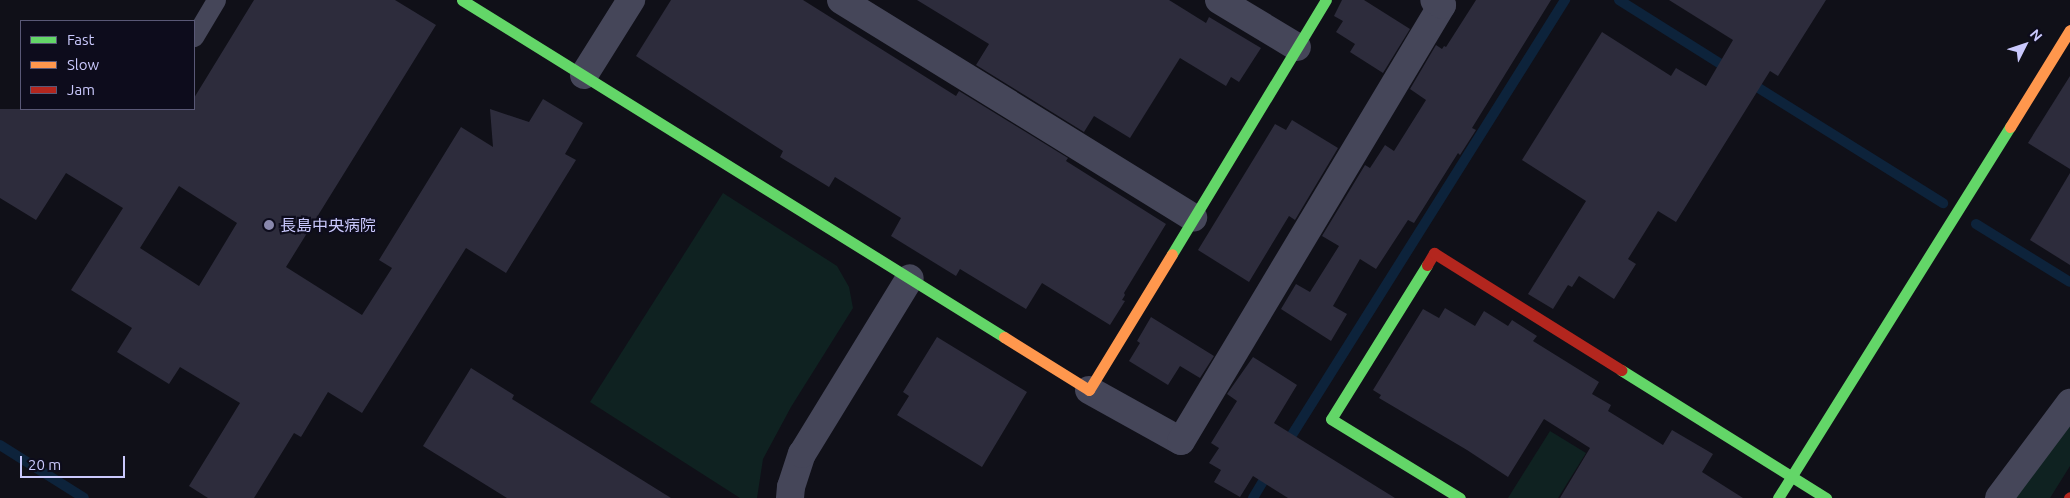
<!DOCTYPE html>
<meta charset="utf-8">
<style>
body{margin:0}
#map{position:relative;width:2070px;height:498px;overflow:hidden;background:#101018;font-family:Ubuntu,"Noto Sans JP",sans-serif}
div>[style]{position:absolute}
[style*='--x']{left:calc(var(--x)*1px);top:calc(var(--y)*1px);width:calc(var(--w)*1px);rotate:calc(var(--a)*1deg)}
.green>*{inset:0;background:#0f2221}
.stream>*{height:10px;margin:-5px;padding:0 5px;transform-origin:5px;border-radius:5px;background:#0d233b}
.building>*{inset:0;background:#2d2c3c}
.lane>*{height:19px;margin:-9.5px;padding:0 9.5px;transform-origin:9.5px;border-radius:9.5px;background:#454659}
.street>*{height:28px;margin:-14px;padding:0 14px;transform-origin:14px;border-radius:14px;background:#454659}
.fast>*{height:11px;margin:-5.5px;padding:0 5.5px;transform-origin:5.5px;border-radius:5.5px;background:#63d668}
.slow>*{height:11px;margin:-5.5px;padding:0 5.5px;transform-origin:5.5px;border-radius:5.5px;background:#ff974d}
.jam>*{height:11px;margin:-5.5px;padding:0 5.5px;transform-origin:5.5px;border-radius:5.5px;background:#b3261e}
.dots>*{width:14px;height:14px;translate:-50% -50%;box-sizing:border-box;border:2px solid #0d0c1c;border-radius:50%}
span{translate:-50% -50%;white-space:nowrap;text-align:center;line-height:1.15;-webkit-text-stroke:4.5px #0d0c1c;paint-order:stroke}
.poi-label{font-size:16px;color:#cac9fd}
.left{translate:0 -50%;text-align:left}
.legend{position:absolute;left:20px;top:20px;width:175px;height:90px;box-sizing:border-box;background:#0d0c1c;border:1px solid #595876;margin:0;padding:6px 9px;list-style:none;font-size:15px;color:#cac9fd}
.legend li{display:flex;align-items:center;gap:10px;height:25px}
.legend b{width:25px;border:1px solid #595876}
.north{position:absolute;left:2000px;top:20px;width:50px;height:50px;-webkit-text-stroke:4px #0d0c1c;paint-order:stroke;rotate:49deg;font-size:14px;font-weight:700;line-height:20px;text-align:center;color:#cac9fd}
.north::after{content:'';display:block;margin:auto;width:18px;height:22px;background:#cac9fd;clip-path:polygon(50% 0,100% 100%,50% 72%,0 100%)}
.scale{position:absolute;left:20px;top:456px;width:105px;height:22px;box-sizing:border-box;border:2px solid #cac9fd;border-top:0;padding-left:6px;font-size:15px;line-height:18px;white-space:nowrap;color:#cac9fd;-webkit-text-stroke:4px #0d0c1c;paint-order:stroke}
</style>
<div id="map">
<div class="green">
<div style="clip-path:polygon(723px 193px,837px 266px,849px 287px,853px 308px,791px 407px,763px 459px,757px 498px,740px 498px,590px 402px)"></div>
<div style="clip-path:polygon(2070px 419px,2070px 466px,2050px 498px,2011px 498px)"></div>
<div style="clip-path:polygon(1550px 431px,1586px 453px,1558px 498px,1508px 498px)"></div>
</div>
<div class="stream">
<div style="--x:1619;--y:0;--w:131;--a:32.2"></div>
<div style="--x:1749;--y:82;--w:229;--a:32"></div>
<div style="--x:1976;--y:224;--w:110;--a:31.7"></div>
<div style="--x:0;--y:445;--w:99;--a:32.2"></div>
<div style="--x:1285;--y:446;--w:527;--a:-57.88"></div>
<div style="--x:1253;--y:498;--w:31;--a:-59"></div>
</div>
<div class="building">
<div style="clip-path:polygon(evenodd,254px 0,395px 0,436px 25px,286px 267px,362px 315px,392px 268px,379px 260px,461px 127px,493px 147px,490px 109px,529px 122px,543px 99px,583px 123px,565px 154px,576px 160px,506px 273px,466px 248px,362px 413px,328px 392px,301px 437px,294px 433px,254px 498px,208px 498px,189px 486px,240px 403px,180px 367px,169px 384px,117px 352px,132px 328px,71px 290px,123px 208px,66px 173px,36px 220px,0 198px,0 109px,194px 109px,194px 98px,254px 0,179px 186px,237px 223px,199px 286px,140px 248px,179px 186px)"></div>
<div style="clip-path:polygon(671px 0,803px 0,956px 96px,959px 91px,1068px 158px,1066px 161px,1166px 224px,1124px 293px,1125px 295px,1122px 300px,1125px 301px,1110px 325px,1042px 283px,1026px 309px,960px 269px,956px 276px,891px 236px,901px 218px,835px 177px,829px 187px,780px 157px,783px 151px,636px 56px)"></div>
<div style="clip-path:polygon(917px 0,1169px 0,1206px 23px,1209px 17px,1261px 48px,1239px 82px,1231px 77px,1226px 86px,1180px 58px,1130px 138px,1094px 116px,1084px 132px,976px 65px,989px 44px)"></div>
<div style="clip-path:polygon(1342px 0,1364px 0,1410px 29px,1383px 73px,1350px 52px,1355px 44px,1336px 32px,1343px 21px,1334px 16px)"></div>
<div style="clip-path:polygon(1476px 0,1551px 0,1472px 128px,1476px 130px,1460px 155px,1458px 153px,1414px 223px,1408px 220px,1376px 269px,1360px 259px,1333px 306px,1347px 314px,1331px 341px,1281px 309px,1296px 284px,1310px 292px,1339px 246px,1322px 236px,1365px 165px,1370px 168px,1385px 145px,1394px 151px,1426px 100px,1410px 89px,1436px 45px,1442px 49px,1444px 46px,1446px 47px)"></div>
<div style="clip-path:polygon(1669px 0,1826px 0,1778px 76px,1770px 71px,1676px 222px,1658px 211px,1628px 259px,1636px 264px,1614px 299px,1579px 276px,1572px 287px,1568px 285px,1553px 309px,1528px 294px,1586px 201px,1522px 160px,1602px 32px,1671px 76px,1676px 68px,1706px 86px,1733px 40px)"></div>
<div style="clip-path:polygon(2070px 76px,2070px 169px,2028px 143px)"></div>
<div style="clip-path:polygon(1292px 120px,1338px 148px,1295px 220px,1289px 216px,1249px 282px,1198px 250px,1275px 124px,1286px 130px)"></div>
<div style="clip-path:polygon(2070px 173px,2070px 265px,2030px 240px)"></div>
<div style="clip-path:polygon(1445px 308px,1475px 326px,1484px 311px,1508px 326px,1512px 320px,1537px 336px,1533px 341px,1599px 382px,1592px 394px,1611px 405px,1608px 411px,1663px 445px,1672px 430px,1713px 454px,1702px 472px,1743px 498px,1560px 498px,1590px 448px,1544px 419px,1508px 477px,1467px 450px,1379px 398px,1381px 395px,1373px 390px,1423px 309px,1439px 318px)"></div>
<div style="clip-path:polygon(1151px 317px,1214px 356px,1200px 378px,1180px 366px,1168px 385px,1129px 361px,1140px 343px,1137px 341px)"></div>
<div style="clip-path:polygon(937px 337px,1027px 392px,982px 467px,897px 415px,909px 396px,903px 392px)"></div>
<div style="clip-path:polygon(1253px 357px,1297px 385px,1274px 423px,1395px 498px,1288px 498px,1253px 476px,1240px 497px,1214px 482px,1221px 470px,1209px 463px,1219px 448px,1211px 443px,1237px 401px,1227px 394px)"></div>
<div style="clip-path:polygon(471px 368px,514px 395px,512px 399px,671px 498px,507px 498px,423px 446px)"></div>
</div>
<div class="lane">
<div style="--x:194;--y:37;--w:43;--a:-59.3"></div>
</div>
<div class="street">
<div style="--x:841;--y:0;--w:414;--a:31.7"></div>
<div style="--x:1219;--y:0;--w:91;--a:31.1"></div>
<div style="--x:584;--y:75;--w:89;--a:-57.9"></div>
<div style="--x:1089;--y:390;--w:105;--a:29"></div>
<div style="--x:1181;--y:441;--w:508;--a:-59.09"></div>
<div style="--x:1442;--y:5;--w:9;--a:-148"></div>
<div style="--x:790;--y:498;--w:11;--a:-85"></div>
<div style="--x:791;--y:487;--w:35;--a:-72"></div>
<div style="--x:802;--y:454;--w:206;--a:-58.5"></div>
<div style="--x:1999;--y:498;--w:119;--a:-53.2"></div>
</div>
<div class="fast">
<div style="--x:462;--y:0;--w:638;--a:31.87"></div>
<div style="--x:1172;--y:254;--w:297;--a:-58.8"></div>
<div style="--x:1427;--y:265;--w:181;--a:121.9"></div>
<div style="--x:1331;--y:419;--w:151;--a:31.5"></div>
<div style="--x:1621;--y:370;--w:242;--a:32"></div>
<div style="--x:1778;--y:498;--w:438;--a:-58"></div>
</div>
<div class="slow">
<div style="--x:2010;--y:127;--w:114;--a:-58.3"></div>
<div style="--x:1004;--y:337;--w:100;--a:31.9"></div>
<div style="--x:1089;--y:390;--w:159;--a:-58.6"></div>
</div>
<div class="jam">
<div style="--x:1427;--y:265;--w:14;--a:-60"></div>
<div style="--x:1434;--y:253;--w:221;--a:32"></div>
<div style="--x:2069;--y:498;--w:1;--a:-45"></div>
</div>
<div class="dots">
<div style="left:269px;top:225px;background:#8988ad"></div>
</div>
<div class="poi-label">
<span class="left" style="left:280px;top:225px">長島中央病院</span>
</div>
<ul class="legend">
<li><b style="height:6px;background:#63d668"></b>Fast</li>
<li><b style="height:6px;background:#ff974d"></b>Slow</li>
<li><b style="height:6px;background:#b3261e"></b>Jam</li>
</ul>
<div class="north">N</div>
<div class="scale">20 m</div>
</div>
